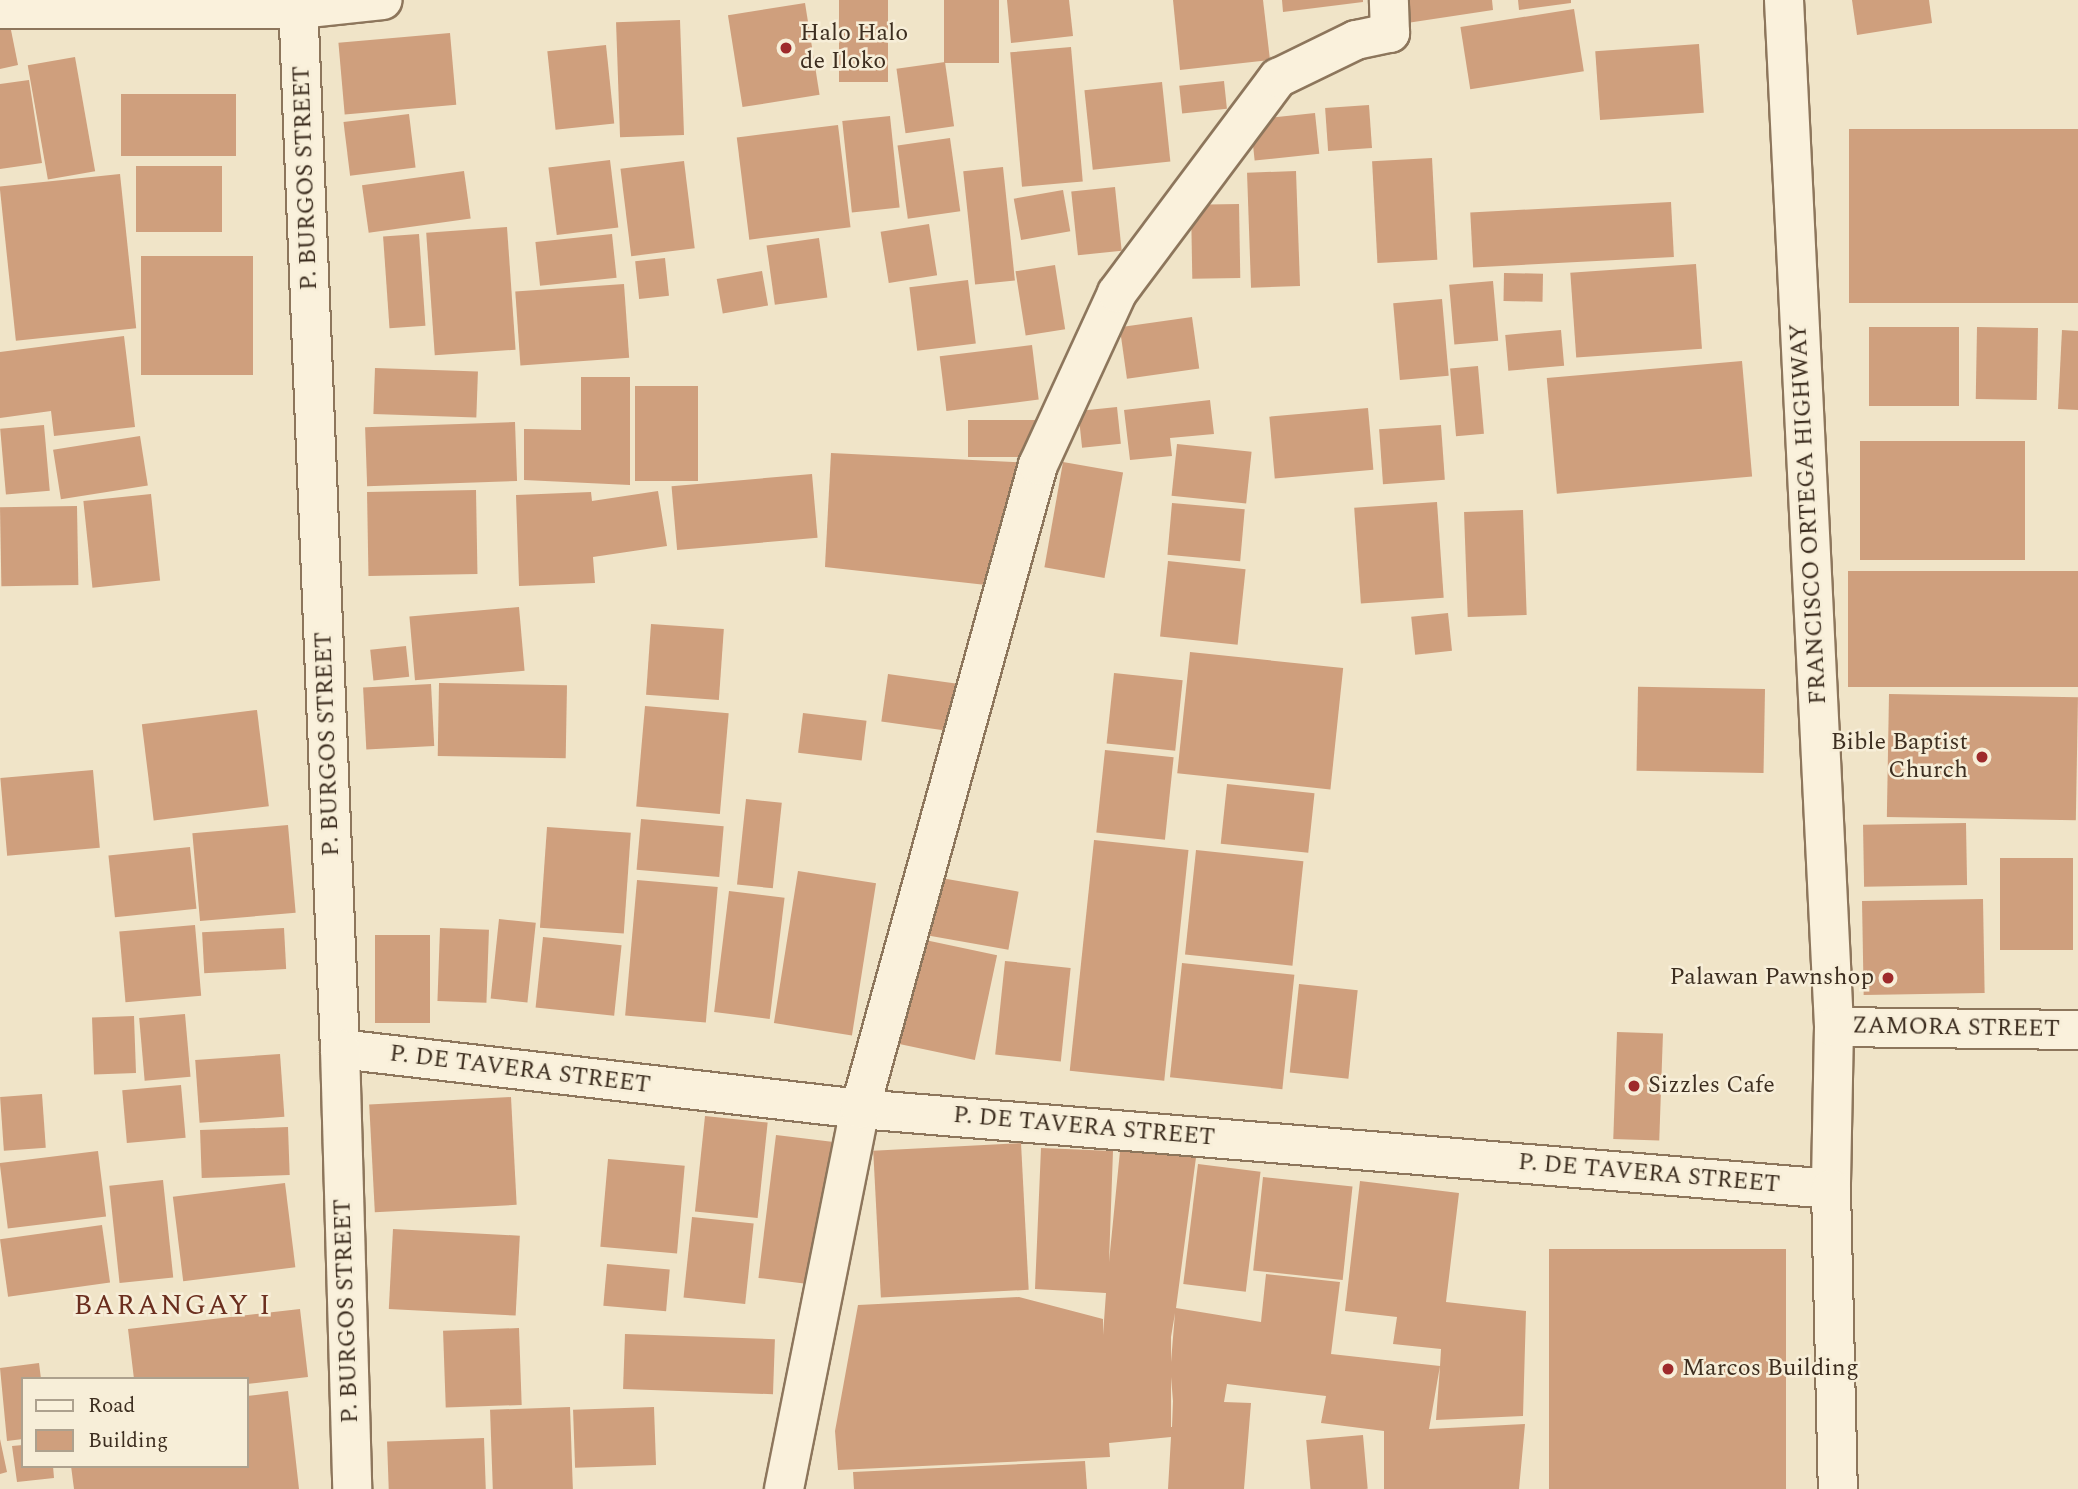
<!DOCTYPE html>
<style>
body{margin:0}
#map{position:relative;width:2078px;height:1489px;overflow:hidden;background:#f0e4c8;font-family:Spectral,serif}
div>[style]{position:absolute}
[style*='--x']{left:calc(var(--x)*1px);top:calc(var(--y)*1px);width:calc(var(--w)*1px);rotate:calc(var(--a)*1deg)}
.building>*{inset:0;background:#cf9f7d;transform-origin:0 0}
.roads{filter:drop-shadow(2px 0 #8d765c) drop-shadow(-2px 0 #8d765c) drop-shadow(0 2px #8d765c) drop-shadow(0 -2px #8d765c)}
.street>*{height:38px;margin:-19px;padding:0 19px;transform-origin:19px;border-radius:19px;background:#faf1dc}
.secondary>*{height:38px;margin:-19px;padding:0 19px;transform-origin:19px;border-radius:19px;background:#faf1dc}
.dots>*{width:19px;height:19px;translate:-50% -50%;box-sizing:border-box;border:4px solid #f7eed8;border-radius:50%}
span{translate:-50% -50%;white-space:nowrap;text-align:center;line-height:1.15;-webkit-text-stroke:5px #f7eed8;paint-order:stroke}
.poi-label{font-size:24px;color:#3d2e20}
.left{translate:0 -50%;text-align:left}
.right{translate:-100% -50%;text-align:right}
.street-label{font-size:24px;color:#3d2e20}
.quarter-label{font-size:28px;color:#6b2e1e;letter-spacing:2px}
.legend{position:absolute;left:21px;top:1377px;width:228px;height:91px;box-sizing:border-box;background:#f7eed8;border:2px solid #ada18e;margin:0;padding:9px 12px;list-style:none;font-size:21px;color:#3d2e20}
.legend li{display:flex;align-items:center;gap:14px;height:35px}
.legend b{width:35px;border:2px solid #ada18e}
</style>
<div id="map">
<div class="building">
<div style="left:839px;top:0;width:49px;height:82px"></div>
<div style="left:944px;top:0;width:55px;height:63px"></div>
<div style="clip-path:polygon(1007px 0,1069px 0,1073px 36px,1011px 43px)"></div>
<div style="clip-path:polygon(1173px 0,1263px 0,1270px 60px,1180px 70px)"></div>
<div style="clip-path:polygon(1282px 0,1363px 0,1363px 2px,1283px 12px)"></div>
<div style="clip-path:polygon(1403px 0,1492px 0,1493px 10px,1407px 23px)"></div>
<div style="clip-path:polygon(1518px 0,1571px 0,1571px 3px,1519px 10px)"></div>
<div style="clip-path:polygon(1852px 0,1929px 0,1932px 23px,1857px 35px)"></div>
<div style="left:805px;top:3px;width:93px;height:78px;rotate:81deg"></div>
<div style="left:1574px;top:9px;width:63px;height:115px;rotate:81deg"></div>
<div style="clip-path:polygon(7px 10px,18px 65px,0 69px,0 12px)"></div>
<div style="left:680px;top:20px;width:115px;height:64px;rotate:88deg"></div>
<div style="left:450px;top:33px;width:72px;height:112px;rotate:85deg"></div>
<div style="left:1699px;top:44px;width:69px;height:104px;rotate:86deg"></div>
<div style="left:606px;top:45px;width:79px;height:59px;rotate:84deg"></div>
<div style="left:1071px;top:47px;width:135px;height:61px;rotate:85deg"></div>
<div style="left:75px;top:57px;width:116px;height:48px;rotate:80deg"></div>
<div style="left:945px;top:62px;width:65px;height:49px;rotate:82deg"></div>
<div style="clip-path:polygon(29px 80px,42px 163px,0 169px,0 84px)"></div>
<div style="left:1224px;top:81px;width:28px;height:45px;rotate:84deg"></div>
<div style="left:1162px;top:82px;width:80px;height:78px;rotate:84deg"></div>
<div style="left:121px;top:94px;width:115px;height:62px"></div>
<div style="left:1369px;top:105px;width:43px;height:44px;rotate:86deg"></div>
<div style="left:1315px;top:113px;width:41px;height:65px;rotate:84deg"></div>
<div style="left:409px;top:114px;width:54px;height:66px;rotate:83deg"></div>
<div style="left:890px;top:116px;width:92px;height:48px;rotate:84deg"></div>
<div style="left:838px;top:125px;width:103px;height:102px;rotate:83deg"></div>
<div style="left:1849px;top:129px;width:229px;height:174px"></div>
<div style="left:950px;top:138px;width:74px;height:53px;rotate:82deg"></div>
<div style="left:1432px;top:158px;width:102px;height:60px;rotate:87deg"></div>
<div style="left:610px;top:160px;width:68px;height:62px;rotate:83deg"></div>
<div style="left:684px;top:161px;width:88px;height:64px;rotate:83deg"></div>
<div style="left:136px;top:166px;width:86px;height:66px"></div>
<div style="left:1003px;top:167px;width:114px;height:40px;rotate:84deg"></div>
<div style="left:464px;top:171px;width:48px;height:103px;rotate:82deg"></div>
<div style="left:1296px;top:171px;width:115px;height:49px;rotate:88deg"></div>
<div style="left:120px;top:174px;width:155px;height:121px;rotate:84deg"></div>
<div style="left:1115px;top:187px;width:64px;height:44px;rotate:84deg"></div>
<div style="left:1063px;top:190px;width:42px;height:50px;rotate:80deg"></div>
<div style="left:1671px;top:202px;width:55px;height:201px;rotate:87deg"></div>
<div style="left:1239px;top:204px;width:74px;height:48px;rotate:89deg"></div>
<div style="left:929px;top:224px;width:52px;height:49px;rotate:81deg"></div>
<div style="left:507px;top:227px;width:123px;height:81px;rotate:86deg"></div>
<div style="left:419px;top:234px;width:92px;height:36px;rotate:86deg"></div>
<div style="left:612px;top:234px;width:44px;height:77px;rotate:84deg"></div>
<div style="left:819px;top:238px;width:60px;height:53px;rotate:82deg"></div>
<div style="left:253px;top:256px;width:119px;height:112px;rotate:90deg"></div>
<div style="left:665px;top:258px;width:38px;height:30px;rotate:84deg"></div>
<div style="left:1696px;top:264px;width:85px;height:126px;rotate:86deg"></div>
<div style="left:1055px;top:265px;width:65px;height:40px;rotate:81deg"></div>
<div style="left:762px;top:271px;width:35px;height:46px;rotate:80deg"></div>
<div style="left:1504px;top:273px;width:39px;height:28px;rotate:1deg"></div>
<div style="left:968px;top:280px;width:64px;height:59px;rotate:83deg"></div>
<div style="left:1493px;top:281px;width:60px;height:44px;rotate:85deg"></div>
<div style="left:624px;top:284px;width:74px;height:109px;rotate:86deg"></div>
<div style="left:1442px;top:299px;width:77px;height:49px;rotate:85deg"></div>
<div style="left:1192px;top:317px;width:52px;height:73px;rotate:82deg"></div>
<div style="left:1869px;top:327px;width:90px;height:79px"></div>
<div style="left:1977px;top:327px;width:61px;height:72px;rotate:1deg"></div>
<div style="left:1561px;top:330px;width:36px;height:56px;rotate:85deg"></div>
<div style="clip-path:polygon(2062px 330px,2078px 331px,2078px 410px,2058px 409px)"></div>
<div style="clip-path:polygon(124px 336px,135px 427px,54px 436px,51px 411px,0 418px,0 352px)"></div>
<div style="left:1032px;top:345px;width:55px;height:93px;rotate:83deg"></div>
<div style="left:1742px;top:361px;width:116px;height:196px;rotate:85deg"></div>
<div style="left:1478px;top:366px;width:68px;height:28px;rotate:85deg"></div>
<div style="left:375px;top:368px;width:103px;height:46px;rotate:2deg"></div>
<div style="clip-path:polygon(581px 377px,630px 377px,630px 485px,524px 480px,524px 429px,581px 430px)"></div>
<div style="left:635px;top:386px;width:63px;height:95px"></div>
<div style="clip-path:polygon(1210px 400px,1214px 434px,1170px 438px,1172px 456px,1130px 460px,1124px 410px)"></div>
<div style="left:1117px;top:407px;width:37px;height:39px;rotate:84deg"></div>
<div style="left:1368px;top:408px;width:62px;height:99px;rotate:85deg"></div>
<div style="left:968px;top:420px;width:70px;height:37px"></div>
<div style="left:515px;top:422px;width:59px;height:150px;rotate:88deg"></div>
<div style="left:44px;top:425px;width:66px;height:44px;rotate:85deg"></div>
<div style="left:1441px;top:425px;width:55px;height:62px;rotate:86deg"></div>
<div style="left:140px;top:436px;width:50px;height:88px;rotate:81deg"></div>
<div style="left:1860px;top:441px;width:165px;height:119px"></div>
<div style="left:1177px;top:444px;width:75px;height:52px;rotate:6deg"></div>
<div style="clip-path:polygon(831px 453px,1034px 463px,1004px 587px,825px 567px)"></div>
<div style="left:1063px;top:462px;width:61px;height:107px;rotate:10deg"></div>
<div style="left:812px;top:474px;width:64px;height:141px;rotate:85deg"></div>
<div style="left:476px;top:490px;width:84px;height:109px;rotate:89deg"></div>
<div style="clip-path:polygon(658px 491px,667px 546px,593px 557px,595px 583px,519px 586px,516px 495px,591px 492px,592px 501px)"></div>
<div style="left:151px;top:494px;width:87px;height:68px;rotate:84deg"></div>
<div style="left:1437px;top:502px;width:96px;height:83px;rotate:86deg"></div>
<div style="left:1172px;top:503px;width:73px;height:52px;rotate:5deg"></div>
<div style="left:77px;top:506px;width:79px;height:77px;rotate:89deg"></div>
<div style="left:1523px;top:510px;width:105px;height:59px;rotate:88deg"></div>
<div style="left:1168px;top:561px;width:78px;height:76px;rotate:6deg"></div>
<div style="left:2078px;top:571px;width:116px;height:230px;rotate:90deg"></div>
<div style="left:519px;top:607px;width:64px;height:110px;rotate:85deg"></div>
<div style="left:1448px;top:613px;width:38px;height:37px;rotate:84deg"></div>
<div style="left:651px;top:624px;width:73px;height:71px;rotate:4deg"></div>
<div style="left:406px;top:646px;width:31px;height:36px;rotate:84deg"></div>
<div style="left:1190px;top:652px;width:154px;height:122px;rotate:6deg"></div>
<div style="left:1114px;top:673px;width:69px;height:71px;rotate:6deg"></div>
<div style="left:888px;top:674px;width:70px;height:48px;rotate:8deg"></div>
<div style="left:439px;top:683px;width:128px;height:73px;rotate:1deg"></div>
<div style="left:431px;top:684px;width:62px;height:68px;rotate:87deg"></div>
<div style="left:1765px;top:689px;width:84px;height:127px;rotate:91deg"></div>
<div style="left:1889px;top:694px;width:189px;height:123px;rotate:1deg"></div>
<div style="left:645px;top:706px;width:84px;height:101px;rotate:5deg"></div>
<div style="left:257px;top:710px;width:97px;height:116px;rotate:83deg"></div>
<div style="left:803px;top:713px;width:64px;height:40px;rotate:7deg"></div>
<div style="left:1105px;top:750px;width:69px;height:83px;rotate:6deg"></div>
<div style="left:93px;top:770px;width:78px;height:93px;rotate:85deg"></div>
<div style="left:1227px;top:784px;width:88px;height:60px;rotate:6deg"></div>
<div style="left:746px;top:799px;width:36px;height:86px;rotate:6deg"></div>
<div style="left:641px;top:819px;width:83px;height:51px;rotate:5deg"></div>
<div style="left:1966px;top:823px;width:62px;height:103px;rotate:89deg"></div>
<div style="left:288px;top:825px;width:88px;height:96px;rotate:85deg"></div>
<div style="left:547px;top:827px;width:84px;height:101px;rotate:4deg"></div>
<div style="left:1094px;top:840px;width:95px;height:232px;rotate:6deg"></div>
<div style="left:190px;top:847px;width:62px;height:82px;rotate:84deg"></div>
<div style="left:1196px;top:850px;width:108px;height:105px;rotate:6deg"></div>
<div style="left:2000px;top:858px;width:73px;height:92px"></div>
<div style="left:798px;top:871px;width:79px;height:154px;rotate:9deg"></div>
<div style="left:930px;top:876px;width:90px;height:59px;rotate:10deg"></div>
<div style="left:637px;top:880px;width:81px;height:136px;rotate:5deg"></div>
<div style="left:729px;top:891px;width:56px;height:122px;rotate:7deg"></div>
<div style="left:1983px;top:899px;width:94px;height:121px;rotate:89deg"></div>
<div style="left:499px;top:919px;width:37px;height:80px;rotate:6deg"></div>
<div style="left:195px;top:925px;width:71px;height:76px;rotate:85deg"></div>
<div style="left:284px;top:928px;width:41px;height:82px;rotate:87deg"></div>
<div style="left:440px;top:928px;width:49px;height:73px;rotate:2deg"></div>
<div style="left:375px;top:935px;width:55px;height:88px"></div>
<div style="left:543px;top:937px;width:79px;height:71px;rotate:6deg"></div>
<div style="left:911px;top:937px;width:88px;height:107px;rotate:12deg"></div>
<div style="left:1005px;top:961px;width:66px;height:94px;rotate:6deg"></div>
<div style="left:1182px;top:963px;width:113px;height:115px;rotate:6deg"></div>
<div style="left:1299px;top:984px;width:59px;height:89px;rotate:6deg"></div>
<div style="left:185px;top:1014px;width:63px;height:46px;rotate:85deg"></div>
<div style="left:134px;top:1016px;width:57px;height:42px;rotate:88deg"></div>
<div style="left:1617px;top:1032px;width:46px;height:107px;rotate:2deg"></div>
<div style="left:280px;top:1054px;width:63px;height:85px;rotate:86deg"></div>
<div style="left:181px;top:1085px;width:53px;height:59px;rotate:85deg"></div>
<div style="left:42px;top:1094px;width:54px;height:42px;rotate:86deg"></div>
<div style="left:511px;top:1097px;width:108px;height:142px;rotate:87deg"></div>
<div style="left:705px;top:1116px;width:63px;height:96px;rotate:6deg"></div>
<div style="left:288px;top:1127px;width:48px;height:88px;rotate:88deg"></div>
<div style="left:776px;top:1135px;width:56px;height:144px;rotate:7deg"></div>
<div style="clip-path:polygon(evenodd,1121px 1141px,1197px 1150px,1176px 1308px,1261px 1322px,1266px 1274px,1340px 1282px,1331px 1354px,1440px 1366px,1441px 1349px,1393px 1344px,1397px 1317px,1345px 1311px,1360px 1181px,1459px 1193px,1446px 1302px,1526px 1311px,1523px 1416px,1436px 1420px,1440px 1366px,1429px 1429px,1525px 1424px,1519px 1489px,1384px 1489px,1384px 1431px,1321px 1423px,1326px 1396px,1227px 1384px,1224px 1402px,1251px 1403px,1244px 1489px,1168px 1489px,1171px 1437px,1109px 1443px,1110px 1457px,838px 1470px,835px 1431px,858px 1305px,1019px 1297px,1103px 1319px,1103px 1335px,1106px 1293px,1035px 1289px,1041px 1148px,1113px 1151px,1109px 1262px,1121px 1141px,1175px 1313px,1171px 1362px,1171px 1337px,1175px 1313px,1121px 1141px,1171px 1377px,1173px 1401px,1172px 1427px,1171px 1427px,1171px 1377px)"></div>
<div style="left:1021px;top:1143px;width:147px;height:148px;rotate:87deg"></div>
<div style="left:98px;top:1151px;width:66px;height:99px;rotate:83deg"></div>
<div style="left:608px;top:1159px;width:77px;height:88px;rotate:5deg"></div>
<div style="left:1198px;top:1164px;width:63px;height:121px;rotate:7deg"></div>
<div style="left:1263px;top:1177px;width:90px;height:94px;rotate:6deg"></div>
<div style="left:163px;top:1180px;width:98px;height:54px;rotate:84deg"></div>
<div style="left:285px;top:1183px;width:85px;height:113px;rotate:83deg"></div>
<div style="left:692px;top:1217px;width:62px;height:81px;rotate:6deg"></div>
<div style="left:102px;top:1225px;width:58px;height:103px;rotate:82deg"></div>
<div style="left:393px;top:1229px;width:127px;height:80px;rotate:3deg"></div>
<div style="left:1786px;top:1249px;width:240px;height:237px;rotate:90deg"></div>
<div style="left:607px;top:1264px;width:63px;height:42px;rotate:5deg"></div>
<div style="clip-path:polygon(300px 1309px,308px 1377px,247px 1384px,247px 1379px,134px 1379px,128px 1329px)"></div>
<div style="left:519px;top:1328px;width:77px;height:76px;rotate:88deg"></div>
<div style="left:625px;top:1334px;width:150px;height:55px;rotate:2deg"></div>
<div style="clip-path:polygon(39px 1363px,41px 1379px,23px 1379px,23px 1439px,7px 1441px,0 1368px)"></div>
<div style="clip-path:polygon(288px 1391px,299px 1489px,74px 1489px,71px 1466px,247px 1466px,247px 1396px)"></div>
<div style="left:570px;top:1407px;width:82px;height:80px;rotate:88deg"></div>
<div style="left:654px;top:1407px;width:58px;height:81px;rotate:88deg"></div>
<div style="left:1363px;top:1435px;width:54px;height:57px;rotate:85deg"></div>
<div style="left:484px;top:1438px;width:51px;height:97px;rotate:88deg"></div>
<div style="clip-path:polygon(0 1439px,7px 1472px,0 1474px)"></div>
<div style="clip-path:polygon(23px 1445px,23px 1466px,53px 1466px,54px 1478px,17px 1482px,12px 1446px)"></div>
<div style="clip-path:polygon(1085px 1461px,1087px 1489px,854px 1489px,853px 1472px)"></div>
</div>
<div class="roads">
<div class="street">
<div style="--x:0;--y:9;--w:299;--a:0"></div>
<div style="--x:299;--y:9;--w:84;--a:-6.1"></div>
<div style="--x:340;--y:1049;--w:523;--a:6.58"></div>
<div style="--x:860;--y:1109;--w:974;--a:4.71"></div>
<div style="--x:784;--y:1489;--w:388;--a:-78.7"></div>
<div style="--x:860;--y:1109;--w:668;--a:-74.55"></div>
<div style="--x:1038;--y:465;--w:189;--a:-65.3"></div>
<div style="--x:1117;--y:293;--w:269;--a:-53.2"></div>
<div style="--x:1278;--y:78;--w:87;--a:-26"></div>
<div style="--x:1356;--y:40;--w:35;--a:-12"></div>
<div style="--x:1390;--y:33;--w:33;--a:-92"></div>
</div>
<div class="secondary">
<div style="--x:298;--y:0;--w:1050;--a:87.71"></div>
<div style="--x:340;--y:1049;--w:440;--a:88.4"></div>
<div style="--x:1784;--y:0;--w:1028;--a:87.21"></div>
<div style="--x:1834;--y:1027;--w:162;--a:91.1"></div>
<div style="--x:1831;--y:1189;--w:300;--a:88.7"></div>
<div style="--x:1834;--y:1027;--w:244;--a:0.7"></div>
</div>
</div>
<div class="dots">
<div style="left:786px;top:48px;background:#9e2a2b"></div>
<div style="left:1982px;top:757px;background:#9e2a2b"></div>
<div style="left:1888px;top:978px;background:#9e2a2b"></div>
<div style="left:1634px;top:1086px;background:#9e2a2b"></div>
<div style="left:1668px;top:1369px;background:#9e2a2b"></div>
</div>
<div class="poi-label">
<span class="left" style="left:800px;top:48px">Halo Halo<br>de Iloko</span>
<span class="right" style="left:1968px;top:757px">Bible Baptist<br>Church</span>
<span class="right" style="left:1874px;top:978px">Palawan Pawnshop</span>
<span class="left" style="left:1648px;top:1086px">Sizzles Cafe</span>
<span class="left" style="left:1682px;top:1369px">Marcos Building</span>
</div>
<div class="street-label">
<span style="left:306px;top:178px;rotate:-92deg">P. BURGOS STREET</span>
<span style="left:1809px;top:514px;rotate:-93deg">FRANCISCO ORTEGA HIGHWAY</span>
<span style="left:328px;top:744px;rotate:-92deg">P. BURGOS STREET</span>
<span style="left:1956px;top:1028px;rotate:1deg">ZAMORA STREET</span>
<span style="left:520px;top:1070px;rotate:7deg">P. DE TAVERA STREET</span>
<span style="left:1084px;top:1127px;rotate:5deg">P. DE TAVERA STREET</span>
<span style="left:1649px;top:1174px;rotate:5deg">P. DE TAVERA STREET</span>
<span style="left:347px;top:1311px;rotate:-92deg">P. BURGOS STREET</span>
</div>
<div class="quarter-label">
<span style="left:173px;top:1306px">BARANGAY I</span>
</div>
<ul class="legend">
<li><b style="height:9px;background:#faf1dc"></b>Road</li>
<li><b style="height:19px;background:#cf9f7d"></b>Building</li>
</ul>
</div>
